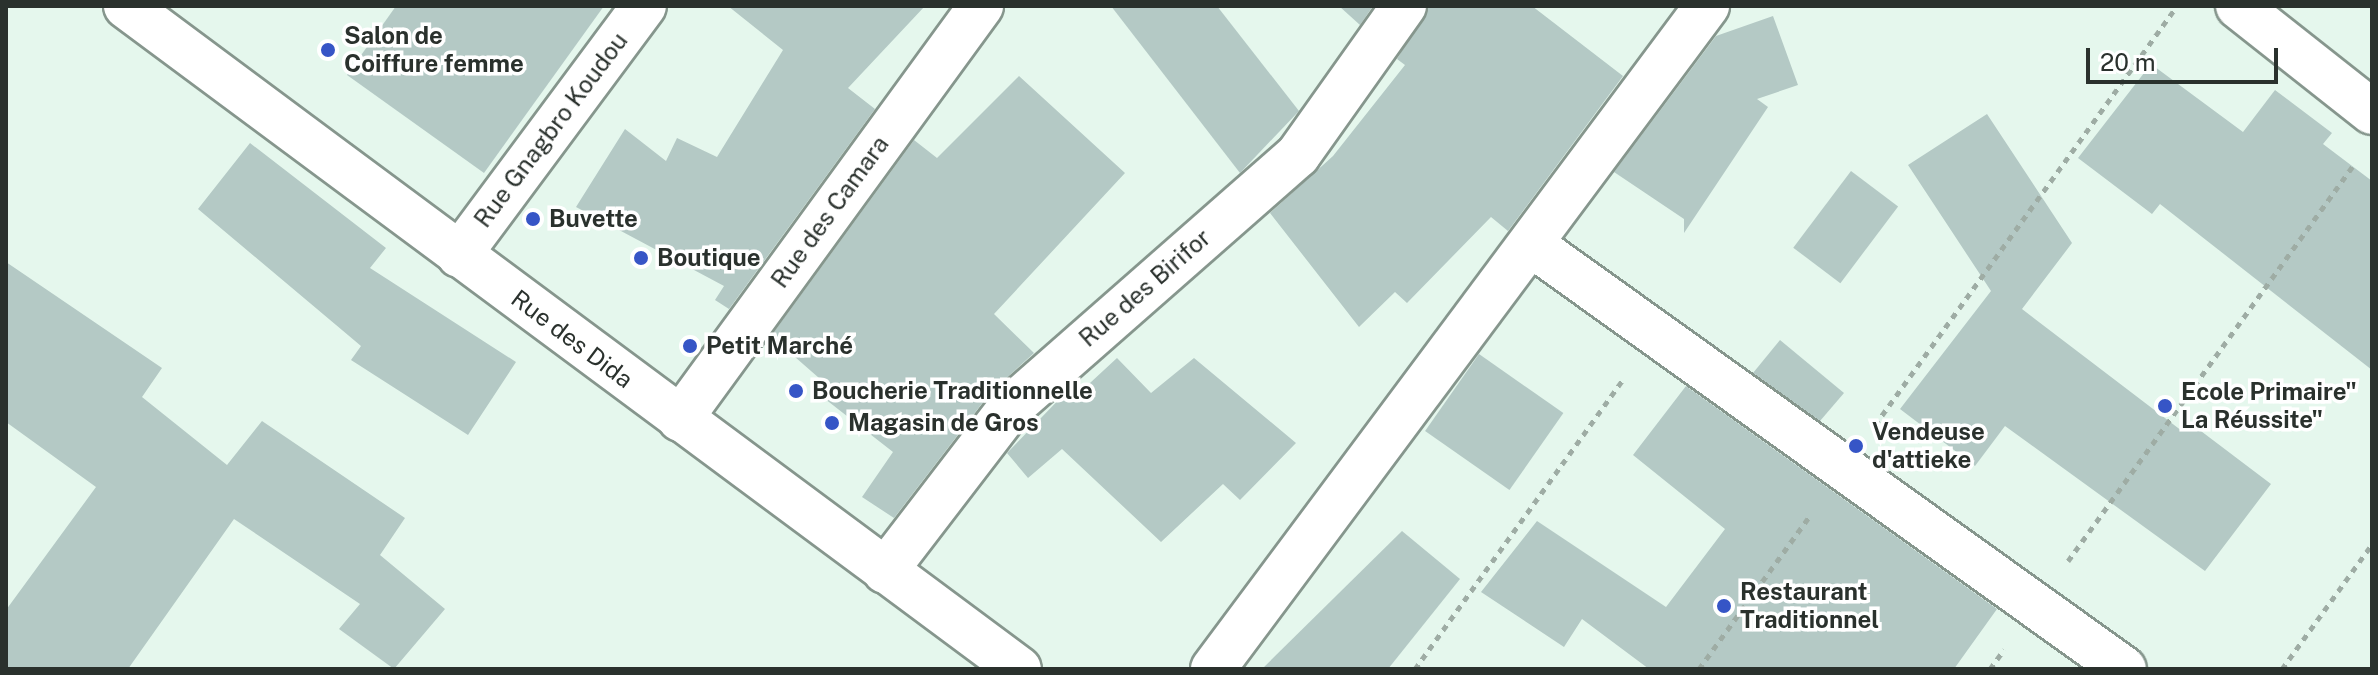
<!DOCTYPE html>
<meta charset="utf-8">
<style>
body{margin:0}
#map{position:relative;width:2378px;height:675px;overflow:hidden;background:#e5f7ed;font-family:"Public Sans",sans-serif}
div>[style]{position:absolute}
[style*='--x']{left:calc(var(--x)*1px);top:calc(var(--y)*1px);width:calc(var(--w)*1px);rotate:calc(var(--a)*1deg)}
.building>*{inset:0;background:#b4c9c5;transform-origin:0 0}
.path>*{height:5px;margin-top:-2.5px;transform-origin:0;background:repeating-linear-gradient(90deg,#9eaca4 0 6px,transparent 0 12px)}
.roads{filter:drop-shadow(2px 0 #86968d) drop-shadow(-2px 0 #86968d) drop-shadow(0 2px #86968d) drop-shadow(0 -2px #86968d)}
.minor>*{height:44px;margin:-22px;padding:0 22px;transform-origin:22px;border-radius:22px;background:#fff}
.dots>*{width:22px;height:22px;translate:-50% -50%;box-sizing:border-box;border:4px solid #fff;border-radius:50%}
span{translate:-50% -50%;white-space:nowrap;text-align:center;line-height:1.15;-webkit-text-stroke:7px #fff;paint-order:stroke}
.poi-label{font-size:24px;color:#2a312d;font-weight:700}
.left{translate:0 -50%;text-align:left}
.street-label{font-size:24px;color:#2a312d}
.frame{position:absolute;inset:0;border:8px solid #2a312d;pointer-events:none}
.scale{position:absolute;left:2086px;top:48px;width:192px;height:36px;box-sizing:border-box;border:4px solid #2a312d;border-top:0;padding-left:10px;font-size:24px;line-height:28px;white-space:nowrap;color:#2a312d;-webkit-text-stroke:6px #fff;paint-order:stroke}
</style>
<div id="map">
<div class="building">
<div style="clip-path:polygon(396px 6px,604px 6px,484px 173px,347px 75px)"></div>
<div style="clip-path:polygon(728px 6px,925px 6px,848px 88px,875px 109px,729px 309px,715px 300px,724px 286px,576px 207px,625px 129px,666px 161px,677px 138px,717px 157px,783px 50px)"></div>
<div style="clip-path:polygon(1111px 6px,1217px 6px,1299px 111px,1240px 173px)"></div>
<div style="clip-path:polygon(1339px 6px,1373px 6px,1360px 25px)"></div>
<div style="clip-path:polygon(1429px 6px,1532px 6px,1623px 76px,1508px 231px,1491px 217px,1407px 303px,1395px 292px,1359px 327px,1270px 213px,1333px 156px,1405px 65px,1397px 59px)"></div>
<div style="clip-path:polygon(1773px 16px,1798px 85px,1757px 99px,1768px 107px,1684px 233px,1684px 219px,1614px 172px,1716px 36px)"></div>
<div style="clip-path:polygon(2151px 64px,2243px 132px,2275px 90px,2332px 133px,2323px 144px,2372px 181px,2372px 370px,2160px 204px,2152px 214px,2078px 158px)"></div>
<div style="clip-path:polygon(1019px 76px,1125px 173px,994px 314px,1034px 353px,990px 393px,894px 518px,862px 497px,893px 452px,820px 395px,827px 385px,771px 336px,914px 140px,937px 158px)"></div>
<div style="clip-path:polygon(1987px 114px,2072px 243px,2022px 309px,2182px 431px,2189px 422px,2271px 484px,2205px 571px,2005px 426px,1975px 466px,1900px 409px,1991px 291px,1908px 165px)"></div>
<div style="clip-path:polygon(250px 143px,386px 248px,370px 268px,516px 362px,468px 435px,351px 360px,361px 346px,198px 209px)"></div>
<div style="left:1851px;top:171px;width:59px;height:96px;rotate:37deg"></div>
<div style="clip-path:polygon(6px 262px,162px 368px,142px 397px,227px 465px,262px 421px,405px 518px,380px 555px,445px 609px,394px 669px,339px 629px,360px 604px,234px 519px,128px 669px,6px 669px,6px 610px,96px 487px,6px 422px)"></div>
<div style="clip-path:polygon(1780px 340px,1844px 393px,1820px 421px,1753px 373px)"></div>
<div style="left:1479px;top:354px;width:103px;height:94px;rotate:35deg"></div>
<div style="clip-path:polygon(1117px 358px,1151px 393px,1194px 358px,1296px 443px,1240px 500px,1223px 484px,1161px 542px,1062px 449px,1028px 478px,1007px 453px,1070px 388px,1077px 395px)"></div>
<div style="clip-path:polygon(1686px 386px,1997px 609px,1954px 669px,1649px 669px,1582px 619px,1564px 647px,1481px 592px,1537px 521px,1666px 607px,1725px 529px,1633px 455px)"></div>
<div style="clip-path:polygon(1402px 531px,1460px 579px,1388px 669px,1262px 669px)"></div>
</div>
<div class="path">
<div style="--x:1875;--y:425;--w:516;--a:-54.22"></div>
<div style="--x:2068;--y:561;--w:491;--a:-54.2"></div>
<div style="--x:1415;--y:669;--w:356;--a:-54.3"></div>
<div style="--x:1699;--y:669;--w:191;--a:-54.1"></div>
<div style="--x:1990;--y:669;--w:24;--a:-54"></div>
<div style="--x:2282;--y:669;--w:154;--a:-54.2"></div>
</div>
<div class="roads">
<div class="minor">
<div style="--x:126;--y:6;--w:1112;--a:36.59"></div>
<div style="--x:2238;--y:6;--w:171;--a:38.3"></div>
<div style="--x:1532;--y:245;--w:728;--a:35.61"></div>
<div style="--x:459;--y:255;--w:310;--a:-53.4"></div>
<div style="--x:680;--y:419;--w:511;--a:-53.91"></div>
<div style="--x:885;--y:571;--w:205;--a:-52.5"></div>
<div style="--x:1010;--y:408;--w:383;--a:-41.3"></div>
<div style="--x:1298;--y:155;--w:183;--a:-54.6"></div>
<div style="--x:1213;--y:669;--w:827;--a:-53.31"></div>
</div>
</div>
<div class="dots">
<div style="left:328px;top:50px;background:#3655c6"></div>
<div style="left:533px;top:219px;background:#3655c6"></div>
<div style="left:641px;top:258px;background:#3655c6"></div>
<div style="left:690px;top:346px;background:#3655c6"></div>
<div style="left:796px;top:391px;background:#3655c6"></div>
<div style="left:2165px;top:406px;background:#3655c6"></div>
<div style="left:832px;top:423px;background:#3655c6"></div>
<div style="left:1856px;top:446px;background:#3655c6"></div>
<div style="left:1724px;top:606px;background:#3655c6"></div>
</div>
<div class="poi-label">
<span class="left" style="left:344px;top:50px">Salon de<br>Coiffure femme</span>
<span class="left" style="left:549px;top:219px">Buvette</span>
<span class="left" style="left:657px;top:258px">Boutique</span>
<span class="left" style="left:706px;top:346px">Petit Marché</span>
<span class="left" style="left:812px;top:391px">Boucherie Traditionnelle</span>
<span class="left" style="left:2181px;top:406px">Ecole Primaire"<br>La Réussite"</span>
<span class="left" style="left:848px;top:423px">Magasin de Gros</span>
<span class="left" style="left:1872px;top:446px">Vendeuse<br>d'attieke</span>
<span class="left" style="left:1740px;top:606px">Restaurant<br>Traditionnel</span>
</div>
<div class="street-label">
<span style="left:551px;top:130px;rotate:-53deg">Rue Gnagbro Koudou</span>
<span style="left:830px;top:212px;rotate:-54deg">Rue des Camara</span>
<span style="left:1145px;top:288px;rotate:-41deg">Rue des Birifor</span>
<span style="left:572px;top:339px;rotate:37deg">Rue des Dida</span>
</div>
<div class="frame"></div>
<div class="scale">20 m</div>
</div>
